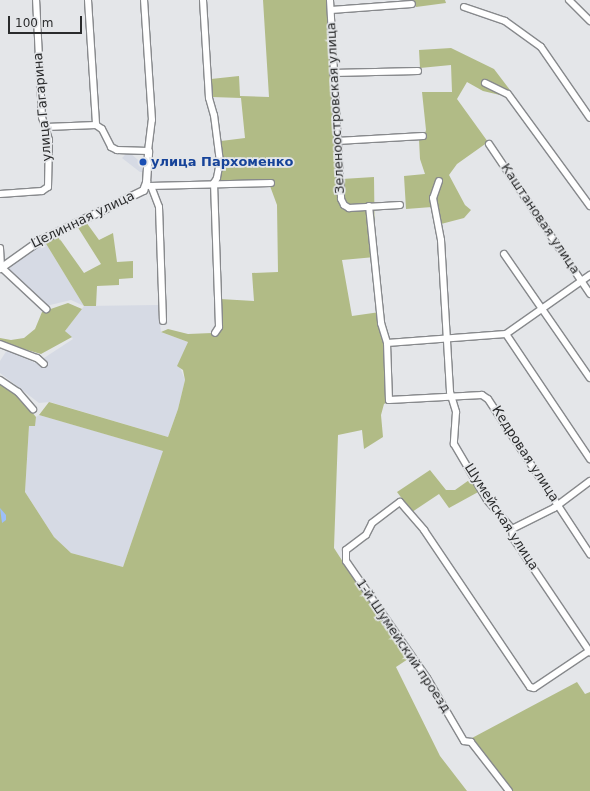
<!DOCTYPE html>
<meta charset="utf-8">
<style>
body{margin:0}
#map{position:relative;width:590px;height:791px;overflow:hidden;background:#e4e6e9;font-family:"DejaVu Sans",sans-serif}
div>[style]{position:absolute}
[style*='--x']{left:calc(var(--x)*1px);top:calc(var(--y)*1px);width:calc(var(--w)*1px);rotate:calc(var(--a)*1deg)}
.built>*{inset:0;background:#d6dae4}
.green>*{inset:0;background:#b1bb86}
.water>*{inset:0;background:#9dbffa}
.roads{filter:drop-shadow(1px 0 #87898c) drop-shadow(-1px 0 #87898c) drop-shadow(0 1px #87898c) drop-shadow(0 -1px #87898c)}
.minor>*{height:6px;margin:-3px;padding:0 3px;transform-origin:3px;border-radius:3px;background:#fff}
.tertiary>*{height:7px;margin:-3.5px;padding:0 3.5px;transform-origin:3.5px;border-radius:3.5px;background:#fff}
.dots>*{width:11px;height:11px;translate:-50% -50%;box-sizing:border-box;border:2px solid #e4e6e9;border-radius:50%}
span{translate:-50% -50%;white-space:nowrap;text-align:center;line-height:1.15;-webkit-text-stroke:3.5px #e4e6e9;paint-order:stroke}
.street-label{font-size:13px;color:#2a2b2c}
.transit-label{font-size:13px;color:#164399;font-weight:700}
.left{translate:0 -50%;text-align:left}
.scale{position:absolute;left:8px;top:16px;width:74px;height:18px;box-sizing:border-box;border:2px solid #2a2b2c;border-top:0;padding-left:5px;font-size:12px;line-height:14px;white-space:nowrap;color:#2a2b2c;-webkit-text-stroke:3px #e4e6e9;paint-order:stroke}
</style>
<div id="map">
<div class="built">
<div style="clip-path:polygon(127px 153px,130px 153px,145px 166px,145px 172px,140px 172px,122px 158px)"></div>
<div style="clip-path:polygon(45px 242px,84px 306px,158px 305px,161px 332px,188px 342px,179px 365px,185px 380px,178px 409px,168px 437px,50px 402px,39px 403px,0 373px,0 361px,7px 350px,42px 366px,44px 358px,73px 339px,65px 331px,84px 306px,71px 300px,46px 306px,7px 270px,6px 267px)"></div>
<div style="clip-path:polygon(39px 415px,164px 451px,123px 567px,71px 553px,54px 537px,25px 492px,29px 426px,34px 426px,36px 417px)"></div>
</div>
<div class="green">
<div style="clip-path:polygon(263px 0,328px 0,336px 174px,342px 179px,374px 177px,375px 257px,342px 260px,352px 316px,380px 312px,387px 340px,388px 402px,384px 404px,381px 415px,383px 437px,364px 449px,362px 430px,338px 435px,334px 548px,363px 593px,411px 657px,396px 667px,440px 756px,467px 791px,0 791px,0 383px,15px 392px,36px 417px,35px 426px,29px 426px,25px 492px,54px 537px,71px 553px,123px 567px,163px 451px,39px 415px,49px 402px,168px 437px,178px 409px,185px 380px,183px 370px,177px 366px,188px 342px,161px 332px,168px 329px,188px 334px,212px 333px,216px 330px,220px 299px,254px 301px,252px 273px,278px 272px,277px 205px,270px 186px,219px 184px,221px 141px,245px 138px,241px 98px,212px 97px,211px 79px,239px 76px,240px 96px,269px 97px)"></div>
<div style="clip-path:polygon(414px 0,445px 0,446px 3px,416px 7px)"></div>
<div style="clip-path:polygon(451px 48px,494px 69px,510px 90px,507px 94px,500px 95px,483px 91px,467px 82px,457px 99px,488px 142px,457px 164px,449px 175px,465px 205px,471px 210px,464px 218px,441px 224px,432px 207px,406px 209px,404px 176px,425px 174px,420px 159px,419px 139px,424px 137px,426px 130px,422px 92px,452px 92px,451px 65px,420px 68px,419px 50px)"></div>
<div style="clip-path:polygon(86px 222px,99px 240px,113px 233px,117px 262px,133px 261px,133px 278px,119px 279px,119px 285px,97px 286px,96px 306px,84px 306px,45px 242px,57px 235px,84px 273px,101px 264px,77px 226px)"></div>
<div style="clip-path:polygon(68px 303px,82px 309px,65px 331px,72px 337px,41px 354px,0 342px,0 338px,11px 340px,24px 338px,35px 329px,42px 312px)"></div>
<div style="clip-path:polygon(430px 470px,446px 490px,455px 490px,472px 478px,480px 491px,449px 508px,439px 494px,412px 512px,397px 492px)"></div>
<div style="clip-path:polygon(577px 682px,585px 694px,590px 692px,590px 791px,513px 791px,472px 738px)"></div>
</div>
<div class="water">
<div style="clip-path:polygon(0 508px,6px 515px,6px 520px,2px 523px)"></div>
</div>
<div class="roads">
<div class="minor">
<div style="--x:88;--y:0;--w:125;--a:86.3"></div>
<div style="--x:203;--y:0;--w:98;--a:86.5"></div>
<div style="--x:209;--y:98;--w:18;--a:74"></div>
<div style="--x:214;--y:115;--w:47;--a:82.7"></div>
<div style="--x:220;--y:162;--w:16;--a:101"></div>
<div style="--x:217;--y:178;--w:6;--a:121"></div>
<div style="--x:214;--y:183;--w:144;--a:88"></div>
<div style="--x:219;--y:327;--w:7;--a:124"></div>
<div style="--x:330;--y:0;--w:199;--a:86.8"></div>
<div style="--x:341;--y:199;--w:7;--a:63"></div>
<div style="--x:344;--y:205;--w:6;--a:31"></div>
<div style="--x:349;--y:208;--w:51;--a:-3.4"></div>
<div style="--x:569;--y:0;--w:30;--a:45"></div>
<div style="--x:464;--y:7;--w:43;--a:18.9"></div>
<div style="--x:505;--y:21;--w:44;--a:35.8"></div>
<div style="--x:541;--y:47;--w:86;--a:55.4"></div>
<div style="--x:331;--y:10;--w:81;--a:-4.2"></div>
<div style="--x:333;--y:73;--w:85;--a:-1.3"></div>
<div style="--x:485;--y:83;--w:25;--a:26"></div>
<div style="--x:508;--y:94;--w:139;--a:53.8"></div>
<div style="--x:46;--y:127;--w:50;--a:-2.3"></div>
<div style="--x:96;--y:125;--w:7;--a:34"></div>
<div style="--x:102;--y:129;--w:20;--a:63"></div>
<div style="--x:111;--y:147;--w:7;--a:27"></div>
<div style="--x:117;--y:150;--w:31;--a:2"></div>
<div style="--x:148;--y:151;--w:31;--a:-83"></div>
<div style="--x:152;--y:120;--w:120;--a:-93.8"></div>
<div style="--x:337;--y:141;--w:86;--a:-3.3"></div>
<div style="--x:489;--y:144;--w:181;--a:56"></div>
<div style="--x:439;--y:181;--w:18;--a:109"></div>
<div style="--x:433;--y:198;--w:43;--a:79.2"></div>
<div style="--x:441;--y:240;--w:152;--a:86.6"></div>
<div style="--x:450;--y:392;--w:21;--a:73"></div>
<div style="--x:456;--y:412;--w:32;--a:94"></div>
<div style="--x:454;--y:444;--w:65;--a:59.5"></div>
<div style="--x:487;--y:500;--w:38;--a:49"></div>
<div style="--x:512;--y:529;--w:9;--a:84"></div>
<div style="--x:513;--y:538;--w:138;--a:56"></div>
<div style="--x:149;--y:186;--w:122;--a:-1.4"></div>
<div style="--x:151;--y:186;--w:22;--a:69"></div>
<div style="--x:159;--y:207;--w:114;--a:88"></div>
<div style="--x:0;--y:194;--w:42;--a:-4.1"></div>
<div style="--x:42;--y:191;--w:7;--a:-34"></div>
<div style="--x:48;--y:187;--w:47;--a:-88.8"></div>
<div style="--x:49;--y:140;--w:24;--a:-107"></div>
<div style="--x:42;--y:117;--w:117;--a:-92.9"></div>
<div style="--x:369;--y:206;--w:118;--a:84.1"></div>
<div style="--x:381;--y:323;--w:21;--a:73"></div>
<div style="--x:387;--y:343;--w:57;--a:88"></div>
<div style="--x:389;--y:400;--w:93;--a:-3.1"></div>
<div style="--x:482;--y:395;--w:7;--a:34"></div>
<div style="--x:488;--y:399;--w:186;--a:56.7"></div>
<div style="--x:0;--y:248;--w:19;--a:87"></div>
<div style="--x:1;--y:267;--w:62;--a:43"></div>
<div style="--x:504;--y:254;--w:151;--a:55.3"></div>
<div style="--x:506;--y:334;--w:151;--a:56.1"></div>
<div style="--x:387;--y:343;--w:119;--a:-4.3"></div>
<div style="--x:506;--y:334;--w:103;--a:-35.1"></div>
<div style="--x:0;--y:344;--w:40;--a:21"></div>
<div style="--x:37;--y:358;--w:9;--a:41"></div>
<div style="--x:0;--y:380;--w:22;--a:34"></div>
<div style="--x:18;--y:392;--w:23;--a:49"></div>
<div style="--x:512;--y:529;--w:47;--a:-26.6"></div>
<div style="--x:554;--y:508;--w:45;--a:-36.9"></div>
<div style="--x:509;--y:791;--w:62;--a:-127.8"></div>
<div style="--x:471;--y:742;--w:7;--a:-172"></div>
<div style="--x:464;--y:741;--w:73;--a:-120.4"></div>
<div style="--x:427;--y:678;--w:142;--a:-124.7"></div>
<div style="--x:346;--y:561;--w:11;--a:-90"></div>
<div style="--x:346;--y:550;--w:25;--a:-37"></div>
<div style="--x:366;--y:535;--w:13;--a:-63"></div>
<div style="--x:372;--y:523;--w:35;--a:-37"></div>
<div style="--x:400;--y:502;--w:37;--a:49"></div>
<div style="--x:424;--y:530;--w:189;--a:56"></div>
<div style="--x:530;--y:687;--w:4;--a:14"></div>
<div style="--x:534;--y:688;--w:66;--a:-33.9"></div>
</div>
<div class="tertiary">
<div style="--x:0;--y:268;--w:47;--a:-35.4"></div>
<div style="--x:38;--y:241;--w:117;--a:-25.9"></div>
<div style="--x:143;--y:190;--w:9;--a:-69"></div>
<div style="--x:146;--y:182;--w:31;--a:-86"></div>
</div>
</div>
<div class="dots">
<div style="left:143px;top:162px;background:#1a4fb4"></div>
</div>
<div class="street-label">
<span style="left:43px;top:107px;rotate:-95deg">улица Гагарина</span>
<span style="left:336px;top:108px;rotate:-93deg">Зеленоостровская улица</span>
<span style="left:540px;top:219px;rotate:56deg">Каштановая улица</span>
<span style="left:83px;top:220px;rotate:-26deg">Целинная улица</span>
<span style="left:525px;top:454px;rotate:57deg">Кедровая улица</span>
<span style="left:501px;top:517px;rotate:57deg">Шумейская улица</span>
<span style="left:403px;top:646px;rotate:56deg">1-й Шумейский проезд</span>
</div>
<div class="transit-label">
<span class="left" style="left:151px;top:162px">улица Пархоменко</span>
</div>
<div class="scale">100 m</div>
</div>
